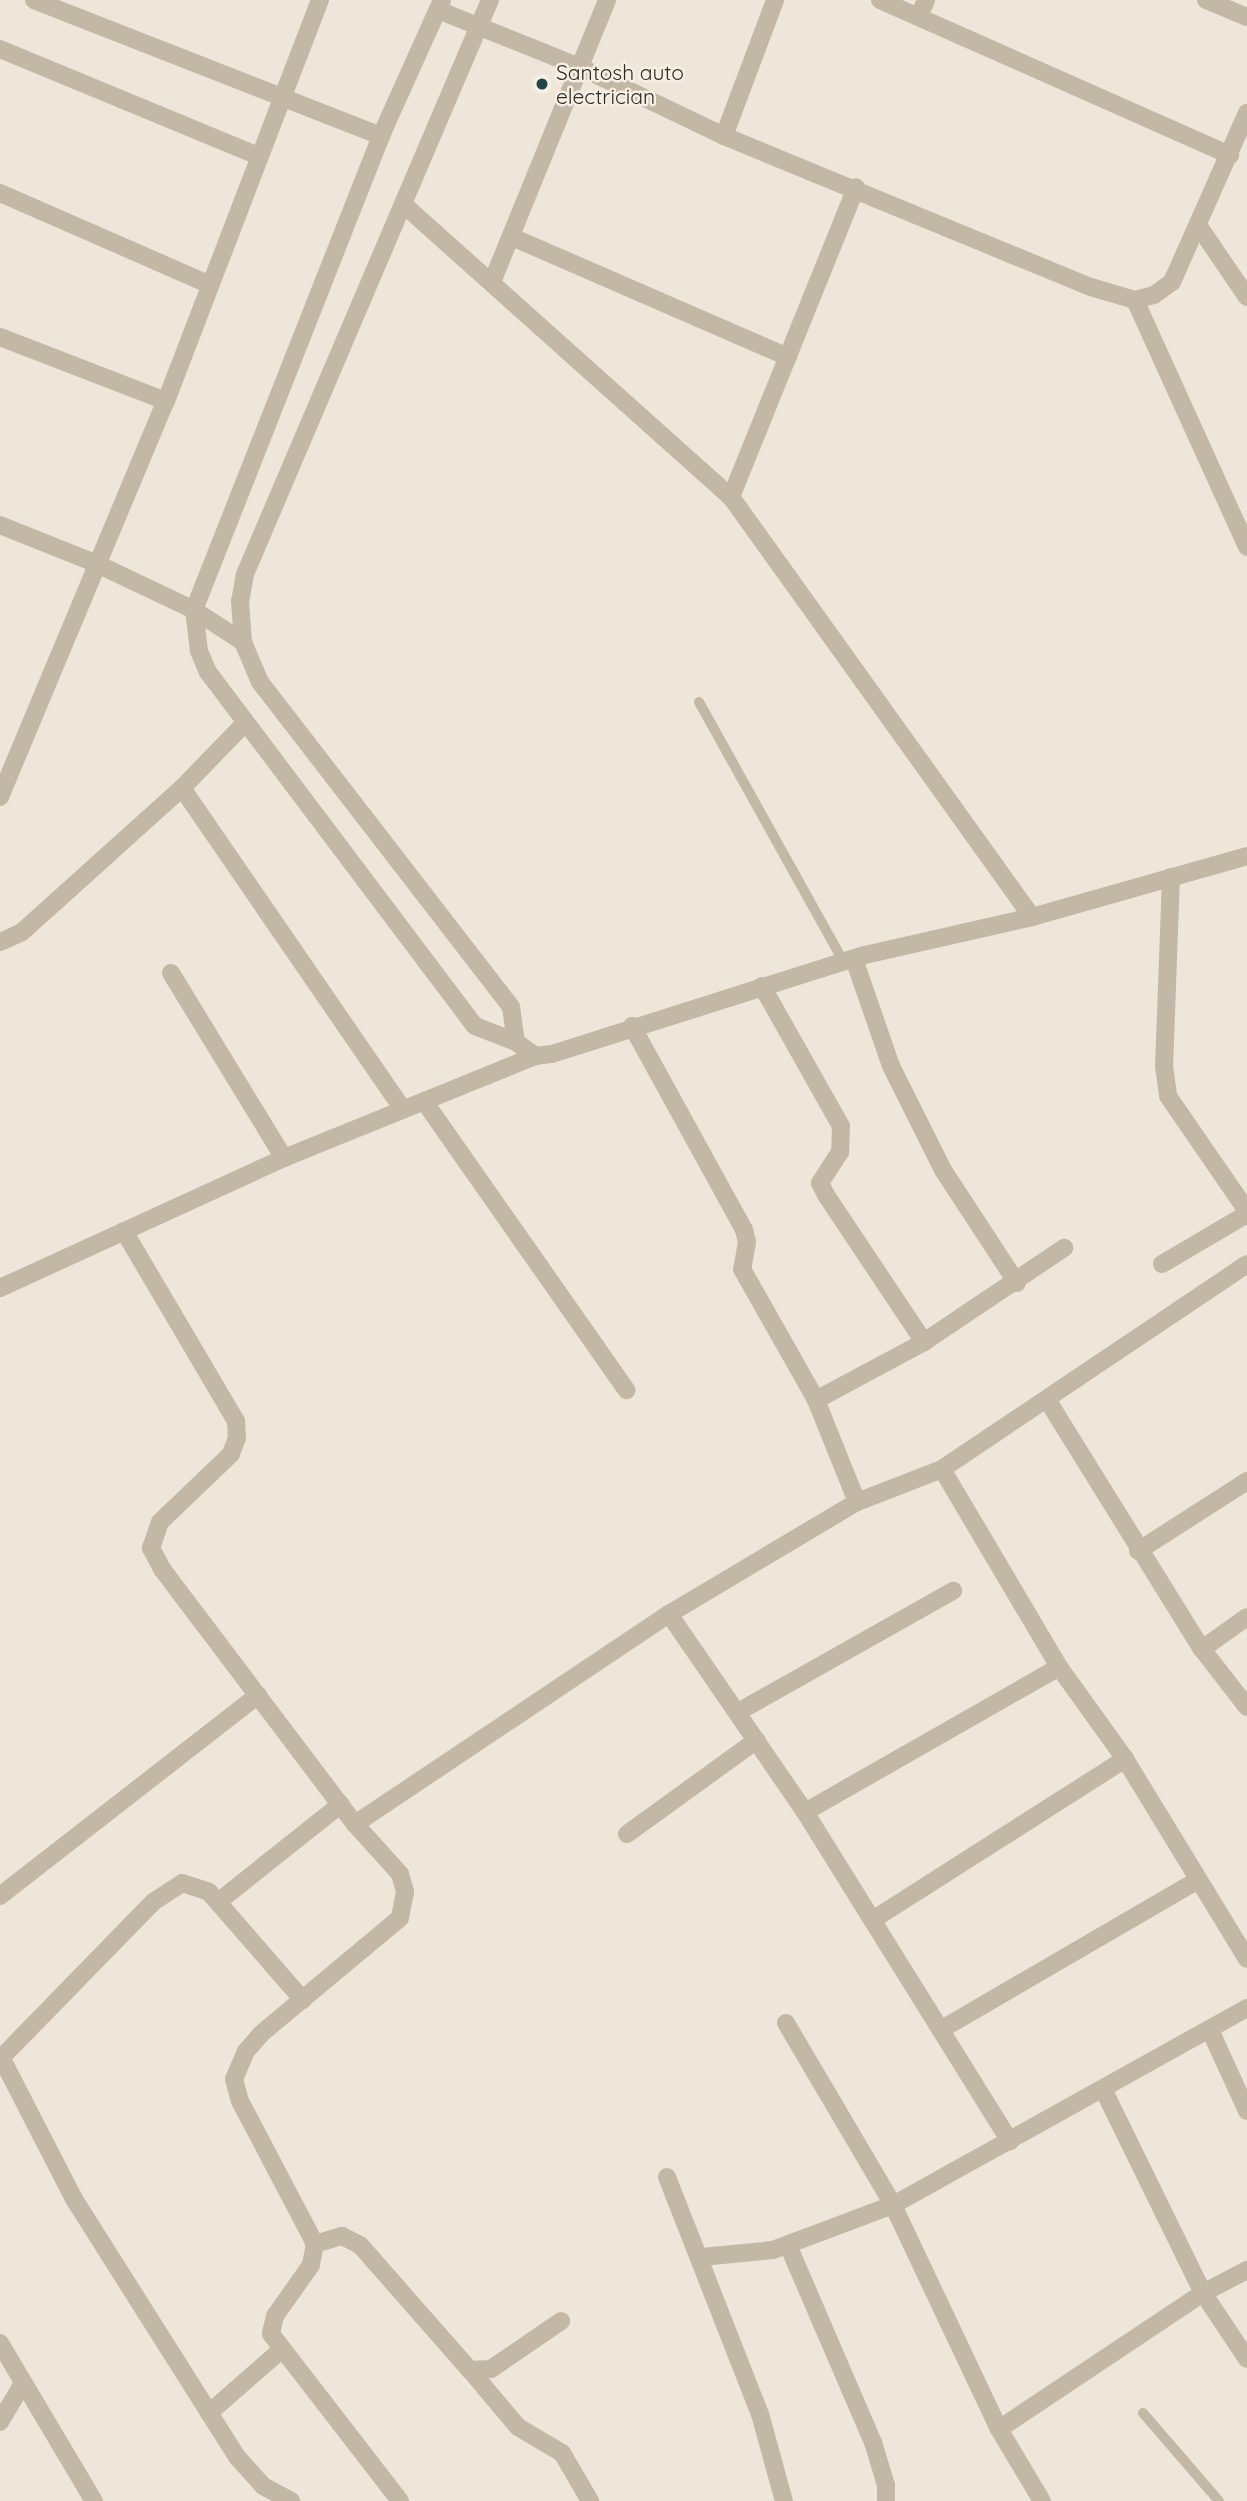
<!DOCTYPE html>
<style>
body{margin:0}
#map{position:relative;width:1247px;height:2501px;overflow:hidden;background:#ede6d9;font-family:Quicksand,sans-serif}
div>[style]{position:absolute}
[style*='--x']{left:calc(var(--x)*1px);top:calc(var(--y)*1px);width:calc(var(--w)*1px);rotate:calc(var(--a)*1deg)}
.service>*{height:10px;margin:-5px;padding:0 5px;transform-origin:5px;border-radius:5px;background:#c3b8a6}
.minor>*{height:18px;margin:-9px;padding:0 9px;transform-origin:9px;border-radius:9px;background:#c3b8a6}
.tertiary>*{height:18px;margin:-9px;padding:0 9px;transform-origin:9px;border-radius:9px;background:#c3b8a6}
.dots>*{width:19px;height:19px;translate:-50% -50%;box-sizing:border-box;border:4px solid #f6f0e4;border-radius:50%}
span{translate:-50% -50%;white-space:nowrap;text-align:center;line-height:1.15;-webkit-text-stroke:5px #f6f0e4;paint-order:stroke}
.poi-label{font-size:21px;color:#312b26}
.left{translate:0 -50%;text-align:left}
</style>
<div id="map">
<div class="service">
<div style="--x:699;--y:702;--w:296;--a:60.9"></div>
<div style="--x:1143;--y:2413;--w:116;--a:49.2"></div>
</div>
<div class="minor">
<div style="--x:34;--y:0;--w:373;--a:21.4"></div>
<div style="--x:880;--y:0;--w:383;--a:23.9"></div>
<div style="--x:1206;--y:0;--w:44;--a:22.5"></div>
<div style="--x:438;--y:10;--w:153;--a:21.9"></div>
<div style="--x:580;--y:67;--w:160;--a:25.6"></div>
<div style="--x:724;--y:136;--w:397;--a:22.4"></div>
<div style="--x:1091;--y:287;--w:46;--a:16.5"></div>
<div style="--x:1135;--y:300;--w:20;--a:-15"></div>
<div style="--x:1154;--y:295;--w:22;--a:-36"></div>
<div style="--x:1172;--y:282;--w:185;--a:-66.1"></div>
<div style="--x:919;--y:16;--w:17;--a:-66"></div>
<div style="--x:0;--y:49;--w:279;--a:22.5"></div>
<div style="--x:724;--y:136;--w:145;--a:-69.4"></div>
<div style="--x:0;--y:193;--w:227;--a:23.6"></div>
<div style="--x:403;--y:204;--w:440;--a:41.8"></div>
<div style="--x:731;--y:497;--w:517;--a:54.37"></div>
<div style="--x:1198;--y:225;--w:87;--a:55.8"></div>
<div style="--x:512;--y:237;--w:301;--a:23.5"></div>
<div style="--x:492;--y:282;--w:305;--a:-67.8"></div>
<div style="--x:1135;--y:300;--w:271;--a:65.6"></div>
<div style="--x:0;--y:337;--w:178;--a:21.1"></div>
<div style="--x:731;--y:497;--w:334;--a:-68"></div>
<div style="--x:0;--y:525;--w:102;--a:21.8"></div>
<div style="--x:95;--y:563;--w:110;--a:25.4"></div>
<div style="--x:194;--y:610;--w:59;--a:33.1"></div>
<div style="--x:182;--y:788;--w:390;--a:55.5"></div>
<div style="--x:0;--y:797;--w:429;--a:-67.3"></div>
<div style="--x:166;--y:401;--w:430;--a:-69"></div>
<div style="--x:1171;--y:877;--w:189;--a:92.1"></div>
<div style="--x:1164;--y:1066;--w:30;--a:82"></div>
<div style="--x:1168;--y:1096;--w:140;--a:55.5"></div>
<div style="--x:0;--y:942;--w:24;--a:-24"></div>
<div style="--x:22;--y:932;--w:215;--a:-42"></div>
<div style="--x:182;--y:788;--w:91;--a:-45.9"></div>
<div style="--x:854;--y:959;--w:113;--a:70.9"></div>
<div style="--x:891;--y:1066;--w:116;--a:63.4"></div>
<div style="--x:943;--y:1170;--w:135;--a:56.8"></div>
<div style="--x:171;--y:973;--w:217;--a:58.6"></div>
<div style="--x:762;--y:986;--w:161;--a:60.6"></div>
<div style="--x:841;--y:1126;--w:26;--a:92"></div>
<div style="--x:840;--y:1152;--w:37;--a:123"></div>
<div style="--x:820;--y:1183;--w:13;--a:63"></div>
<div style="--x:826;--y:1195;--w:177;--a:56.3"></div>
<div style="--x:632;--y:1026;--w:233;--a:61.2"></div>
<div style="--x:744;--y:1230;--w:12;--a:76"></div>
<div style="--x:747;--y:1242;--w:27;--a:100"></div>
<div style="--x:742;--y:1269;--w:150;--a:60.5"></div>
<div style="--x:424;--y:1101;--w:353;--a:55"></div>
<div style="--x:124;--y:1231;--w:221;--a:59.5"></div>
<div style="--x:236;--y:1421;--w:17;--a:87"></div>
<div style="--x:237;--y:1438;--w:17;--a:111"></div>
<div style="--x:231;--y:1454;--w:98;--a:136.2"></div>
<div style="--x:160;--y:1522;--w:28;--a:109"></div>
<div style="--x:151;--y:1548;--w:24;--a:62"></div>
<div style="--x:162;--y:1569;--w:320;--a:52.9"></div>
<div style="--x:355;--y:1824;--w:67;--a:48"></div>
<div style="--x:400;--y:1874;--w:19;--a:74"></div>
<div style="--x:405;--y:1892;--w:26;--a:101"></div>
<div style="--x:400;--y:1918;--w:181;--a:140.2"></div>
<div style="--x:261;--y:2034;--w:23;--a:131"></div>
<div style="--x:246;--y:2051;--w:30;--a:113"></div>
<div style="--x:234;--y:2079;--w:23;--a:75"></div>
<div style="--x:240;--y:2101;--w:161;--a:62.3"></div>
<div style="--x:315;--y:2244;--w:21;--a:101"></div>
<div style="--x:311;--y:2265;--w:62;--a:125.2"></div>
<div style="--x:275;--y:2316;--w:18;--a:103"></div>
<div style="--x:271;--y:2334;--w:211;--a:52.3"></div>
<div style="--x:1162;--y:1264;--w:99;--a:-30.5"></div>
<div style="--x:1048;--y:1401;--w:292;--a:58.2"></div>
<div style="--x:1202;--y:1649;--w:73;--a:52.2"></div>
<div style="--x:942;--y:1469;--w:230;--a:59.4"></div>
<div style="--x:1059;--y:1667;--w:113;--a:54.3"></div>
<div style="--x:1125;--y:1759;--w:234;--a:58.6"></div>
<div style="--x:857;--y:1502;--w:110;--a:-111.9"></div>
<div style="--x:816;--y:1400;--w:123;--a:-28.2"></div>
<div style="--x:924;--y:1342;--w:169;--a:-33.9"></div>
<div style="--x:1138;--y:1551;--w:130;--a:-32.7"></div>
<div style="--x:669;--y:1614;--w:240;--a:55.5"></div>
<div style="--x:805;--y:1812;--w:388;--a:58.1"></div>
<div style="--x:1202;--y:1649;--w:55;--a:-35.4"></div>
<div style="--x:738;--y:1712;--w:247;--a:-29.4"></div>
<div style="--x:805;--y:1812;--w:292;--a:-29.7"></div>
<div style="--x:355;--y:1824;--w:378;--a:-33.8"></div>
<div style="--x:669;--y:1614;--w:219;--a:-30.8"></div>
<div style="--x:857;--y:1502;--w:91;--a:-21.2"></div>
<div style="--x:942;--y:1469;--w:367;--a:-33.9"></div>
<div style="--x:627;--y:1834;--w:160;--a:-35.9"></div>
<div style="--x:0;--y:1896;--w:327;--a:-37.9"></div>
<div style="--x:218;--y:1902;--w:157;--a:-38.5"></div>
<div style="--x:874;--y:1919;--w:298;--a:-32.5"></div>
<div style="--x:786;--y:2023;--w:211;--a:59.5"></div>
<div style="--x:893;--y:2205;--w:248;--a:64.7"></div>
<div style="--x:999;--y:2429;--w:84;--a:59.2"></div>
<div style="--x:942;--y:2029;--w:296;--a:-30.2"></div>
<div style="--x:1210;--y:2030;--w:89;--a:65.4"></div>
<div style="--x:0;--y:2055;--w:162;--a:62.8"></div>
<div style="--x:74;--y:2199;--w:307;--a:57.7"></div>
<div style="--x:238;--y:2458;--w:38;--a:48"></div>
<div style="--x:263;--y:2486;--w:32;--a:28"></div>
<div style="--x:2;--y:2057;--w:216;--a:-45.7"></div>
<div style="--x:153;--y:1902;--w:35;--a:-33"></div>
<div style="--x:182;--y:1883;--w:28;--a:18"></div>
<div style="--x:209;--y:1892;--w:143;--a:49"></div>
<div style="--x:1104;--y:2091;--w:225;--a:63.9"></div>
<div style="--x:1203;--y:2293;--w:79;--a:56.3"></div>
<div style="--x:667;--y:2177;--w:255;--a:68.6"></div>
<div style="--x:760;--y:2414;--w:90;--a:74.6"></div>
<div style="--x:315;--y:2244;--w:28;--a:-17"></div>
<div style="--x:342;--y:2236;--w:20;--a:27"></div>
<div style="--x:360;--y:2245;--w:167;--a:48.7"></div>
<div style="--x:470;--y:2370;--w:21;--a:-3"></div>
<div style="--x:491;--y:2369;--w:85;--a:-34.4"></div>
<div style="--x:788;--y:2245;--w:215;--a:66.7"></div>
<div style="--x:873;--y:2442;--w:45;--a:73.2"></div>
<div style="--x:886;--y:2485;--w:16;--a:90"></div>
<div style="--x:702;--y:2257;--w:71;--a:-5.6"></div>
<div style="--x:773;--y:2250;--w:128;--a:-20.6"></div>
<div style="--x:893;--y:2205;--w:405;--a:-29.1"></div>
<div style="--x:0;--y:2343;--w:184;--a:59.3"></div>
<div style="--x:470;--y:2370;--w:75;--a:49.9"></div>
<div style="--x:518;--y:2427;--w:51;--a:30.6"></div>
<div style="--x:562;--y:2453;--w:56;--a:59.7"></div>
<div style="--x:209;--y:2413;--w:97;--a:-41.2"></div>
<div style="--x:0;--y:2422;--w:43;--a:-59.3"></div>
<div style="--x:999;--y:2429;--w:245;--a:-33.7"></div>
<div style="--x:1203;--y:2293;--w:50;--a:-27.6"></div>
</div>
<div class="tertiary">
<div style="--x:442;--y:0;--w:149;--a:114.2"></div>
<div style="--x:381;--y:136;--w:510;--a:111.53"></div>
<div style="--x:194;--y:610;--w:41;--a:83"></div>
<div style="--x:199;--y:651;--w:23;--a:67"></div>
<div style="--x:208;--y:672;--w:443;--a:53"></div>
<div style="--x:475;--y:1026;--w:44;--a:21.3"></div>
<div style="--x:516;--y:1042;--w:24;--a:36"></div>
<div style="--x:535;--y:1056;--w:17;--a:-7"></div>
<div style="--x:552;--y:1054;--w:328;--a:-17.6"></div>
<div style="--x:865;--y:955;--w:171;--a:-12.8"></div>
<div style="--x:1032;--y:917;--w:223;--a:-15.8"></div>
<div style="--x:490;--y:0;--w:624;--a:113.11"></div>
<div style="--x:245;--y:574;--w:27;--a:100"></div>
<div style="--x:240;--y:601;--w:41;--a:85.8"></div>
<div style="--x:243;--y:642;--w:43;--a:67"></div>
<div style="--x:260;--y:682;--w:411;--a:52.3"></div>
<div style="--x:511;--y:1007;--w:35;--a:82"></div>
<div style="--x:0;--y:1288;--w:312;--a:-24.6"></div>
<div style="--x:284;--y:1158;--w:271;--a:-22.1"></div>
</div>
<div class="dots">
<div style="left:542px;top:84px;background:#21444d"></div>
</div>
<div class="poi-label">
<span class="left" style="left:556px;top:84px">Santosh auto<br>electrician</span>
</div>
</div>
